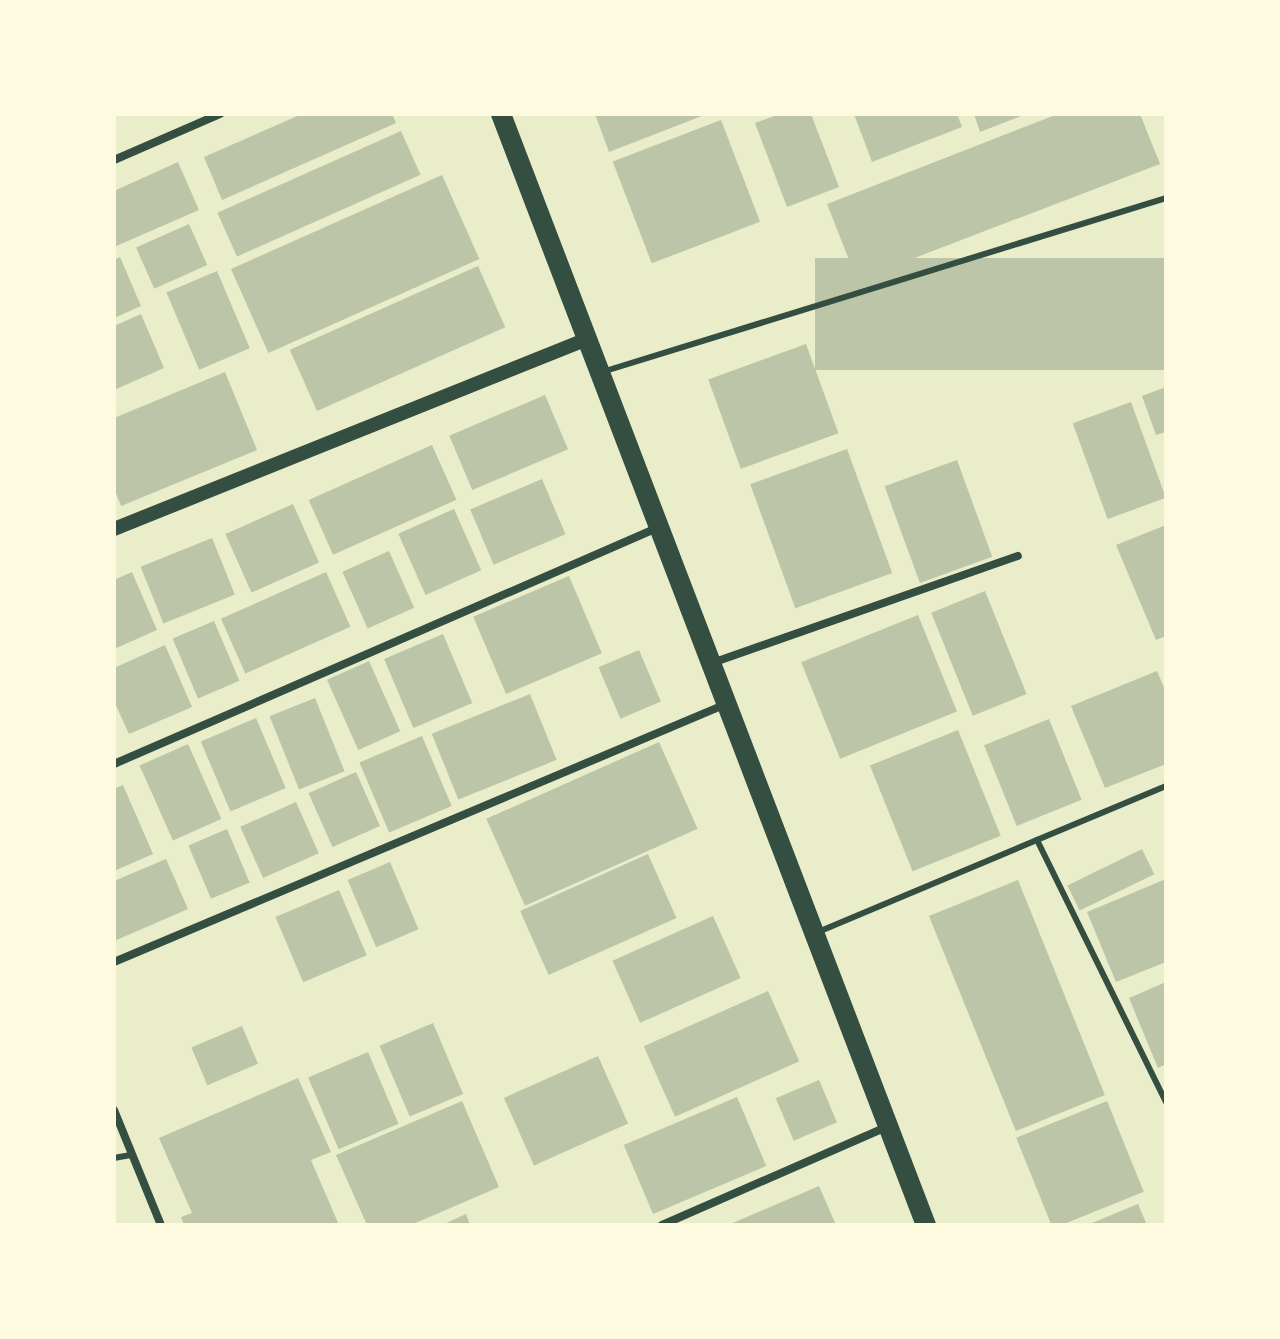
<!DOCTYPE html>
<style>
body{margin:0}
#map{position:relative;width:1280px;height:1339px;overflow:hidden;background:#e9edc9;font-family:"Asap Condensed",sans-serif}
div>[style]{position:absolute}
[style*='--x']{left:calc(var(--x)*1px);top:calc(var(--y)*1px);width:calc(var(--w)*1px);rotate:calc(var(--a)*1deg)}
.building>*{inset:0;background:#bcc5a7;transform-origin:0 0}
.service>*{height:6px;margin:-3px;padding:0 3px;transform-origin:3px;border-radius:3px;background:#344e41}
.minor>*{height:8px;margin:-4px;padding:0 4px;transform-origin:4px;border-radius:4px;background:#344e41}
.tertiary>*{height:14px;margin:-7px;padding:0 7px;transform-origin:7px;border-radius:7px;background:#344e41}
.primary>*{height:20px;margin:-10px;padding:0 10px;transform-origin:10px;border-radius:10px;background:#344e41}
span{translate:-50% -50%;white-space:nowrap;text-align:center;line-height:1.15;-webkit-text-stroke:8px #fefae0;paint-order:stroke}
.frame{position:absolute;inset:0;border:116px solid #fefae0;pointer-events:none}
</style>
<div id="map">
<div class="building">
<div style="clip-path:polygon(302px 114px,392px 114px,396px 123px,222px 200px,204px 157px)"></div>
<div style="clip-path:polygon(595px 114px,707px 114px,609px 152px)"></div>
<div style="clip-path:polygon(780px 114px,811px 114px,839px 187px,787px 207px,755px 123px)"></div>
<div style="clip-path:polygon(854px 114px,957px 114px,962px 127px,872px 162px)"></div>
<div style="clip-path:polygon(974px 114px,1026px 114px,980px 132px)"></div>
<div style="clip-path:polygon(1058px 114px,1140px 114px,1160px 164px,857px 280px,827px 204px)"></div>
<div style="left:721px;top:120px;width:109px;height:116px;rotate:69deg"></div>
<div style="left:401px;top:131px;width:48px;height:201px;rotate:66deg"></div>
<div style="clip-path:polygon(178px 162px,199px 210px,114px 247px,114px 191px)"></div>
<div style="left:442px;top:175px;width:92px;height:231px;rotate:66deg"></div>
<div style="left:189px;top:224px;width:45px;height:58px;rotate:66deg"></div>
<div style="clip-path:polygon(120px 257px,141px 306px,114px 318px,114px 260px)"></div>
<div style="left:1166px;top:258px;width:112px;height:351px;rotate:90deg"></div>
<div style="left:478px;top:266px;width:67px;height:206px;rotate:66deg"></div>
<div style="left:217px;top:271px;width:84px;height:55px;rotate:67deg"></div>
<div style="clip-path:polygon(141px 314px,164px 368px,114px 390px,114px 326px)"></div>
<div style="left:806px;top:344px;width:95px;height:104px;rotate:70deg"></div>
<div style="clip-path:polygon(225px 372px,257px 450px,121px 506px,114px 488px,114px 418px)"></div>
<div style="clip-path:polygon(1166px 387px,1166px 432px,1156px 435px,1142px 396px)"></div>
<div style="left:545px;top:395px;width:59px;height:104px;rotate:67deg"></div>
<div style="left:1131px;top:402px;width:102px;height:62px;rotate:70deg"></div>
<div style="left:432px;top:445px;width:60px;height:135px;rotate:66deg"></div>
<div style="left:847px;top:449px;width:132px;height:103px;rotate:70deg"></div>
<div style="left:957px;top:460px;width:103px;height:77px;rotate:70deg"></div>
<div style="left:542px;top:479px;width:60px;height:78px;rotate:67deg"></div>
<div style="left:293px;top:504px;width:64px;height:74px;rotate:66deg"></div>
<div style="left:454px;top:509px;width:67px;height:61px;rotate:66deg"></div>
<div style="clip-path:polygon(1166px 525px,1166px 636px,1156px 640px,1116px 545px)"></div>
<div style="left:212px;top:538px;width:61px;height:77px;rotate:68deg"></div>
<div style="left:389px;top:551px;width:62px;height:51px;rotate:66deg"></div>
<div style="clip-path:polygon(132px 572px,157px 630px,114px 649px,114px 580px)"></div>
<div style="left:326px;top:572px;width:60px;height:115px;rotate:66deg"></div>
<div style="left:569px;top:576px;width:84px;height:104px;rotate:67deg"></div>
<div style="left:985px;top:591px;width:111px;height:58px;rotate:68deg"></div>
<div style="left:918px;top:615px;width:104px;height:126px;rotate:68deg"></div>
<div style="left:214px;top:621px;width:65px;height:45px;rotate:67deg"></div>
<div style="left:443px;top:634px;width:75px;height:64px;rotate:67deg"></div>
<div style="clip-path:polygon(165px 645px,192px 707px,129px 734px,114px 701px,114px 668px)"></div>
<div style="left:639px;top:650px;width:56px;height:44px;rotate:67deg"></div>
<div style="left:369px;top:661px;width:77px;height:46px;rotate:66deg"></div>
<div style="clip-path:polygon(1157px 671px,1166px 692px,1166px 764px,1105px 788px,1071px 706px)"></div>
<div style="left:530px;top:694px;width:71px;height:106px;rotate:68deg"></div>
<div style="left:315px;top:698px;width:79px;height:49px;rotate:68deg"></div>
<div style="left:256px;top:718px;width:76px;height:60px;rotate:67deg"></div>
<div style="left:1049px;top:719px;width:87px;height:70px;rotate:68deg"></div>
<div style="left:958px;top:730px;width:114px;height:95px;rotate:68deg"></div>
<div style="left:422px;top:736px;width:76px;height:68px;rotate:67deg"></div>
<div style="left:659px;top:742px;width:95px;height:189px;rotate:66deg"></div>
<div style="left:188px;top:744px;width:82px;height:53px;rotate:66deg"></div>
<div style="left:356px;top:772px;width:59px;height:52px;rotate:66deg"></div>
<div style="clip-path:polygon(123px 785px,153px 854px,114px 871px,114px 789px)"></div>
<div style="left:296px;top:802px;width:56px;height:61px;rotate:66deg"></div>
<div style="left:227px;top:829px;width:58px;height:42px;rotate:67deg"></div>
<div style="left:1142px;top:849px;width:28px;height:83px;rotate:64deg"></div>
<div style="left:648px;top:854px;width:70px;height:140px;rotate:66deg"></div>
<div style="clip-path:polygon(166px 859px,188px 909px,114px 941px,114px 881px)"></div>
<div style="left:390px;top:862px;width:73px;height:46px;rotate:67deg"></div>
<div style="clip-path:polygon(1166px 879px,1166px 962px,1116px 982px,1087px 912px)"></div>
<div style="left:1018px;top:880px;width:232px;height:96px;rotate:68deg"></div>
<div style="left:339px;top:890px;width:71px;height:69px;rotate:67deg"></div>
<div style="left:713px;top:916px;width:68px;height:110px;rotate:66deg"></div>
<div style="clip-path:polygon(1166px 982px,1166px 1064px,1158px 1068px,1129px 998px)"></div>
<div style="left:768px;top:991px;width:77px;height:136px;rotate:66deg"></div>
<div style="left:433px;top:1023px;width:77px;height:58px;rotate:67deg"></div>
<div style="left:242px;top:1026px;width:41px;height:55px;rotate:67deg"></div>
<div style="left:368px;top:1052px;width:78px;height:65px;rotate:67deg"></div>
<div style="left:598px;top:1056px;width:74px;height:103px;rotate:66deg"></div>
<div style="clip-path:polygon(298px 1078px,331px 1152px,311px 1160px,339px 1225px,184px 1225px,181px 1217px,192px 1213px,159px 1138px)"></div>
<div style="left:819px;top:1080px;width:46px;height:47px;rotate:67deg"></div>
<div style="left:737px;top:1097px;width:75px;height:123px;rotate:67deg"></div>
<div style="clip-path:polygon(462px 1101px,499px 1187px,411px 1225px,367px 1225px,336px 1155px)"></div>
<div style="left:1107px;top:1101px;width:98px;height:98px;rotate:68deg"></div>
<div style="clip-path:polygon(819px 1186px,836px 1225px,728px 1225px)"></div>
<div style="clip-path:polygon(1138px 1204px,1147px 1225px,1087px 1225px)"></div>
<div style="clip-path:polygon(466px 1214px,470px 1225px,442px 1225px)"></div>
</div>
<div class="service">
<div style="--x:602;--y:372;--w:590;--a:-17.15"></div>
<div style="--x:1166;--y:786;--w:140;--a:157.3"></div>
<div style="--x:1037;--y:840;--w:292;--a:63.8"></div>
<div style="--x:818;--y:932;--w:238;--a:-22.8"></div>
<div style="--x:114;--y:1158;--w:17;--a:-10"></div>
</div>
<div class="minor">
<div style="--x:114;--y:160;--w:116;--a:-23.5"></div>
<div style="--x:712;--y:663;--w:324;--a:-19.3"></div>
<div style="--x:114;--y:764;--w:592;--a:-23.49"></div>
<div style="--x:114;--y:962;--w:662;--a:-22.85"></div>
<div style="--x:114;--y:1110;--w:124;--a:67.8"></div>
<div style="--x:662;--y:1225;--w:248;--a:-23.6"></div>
</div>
<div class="tertiary">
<div style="--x:114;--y:529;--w:510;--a:-21.88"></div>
</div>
<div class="primary">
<div style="--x:501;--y:114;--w:1190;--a:69.07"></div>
</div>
<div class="frame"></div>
</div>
